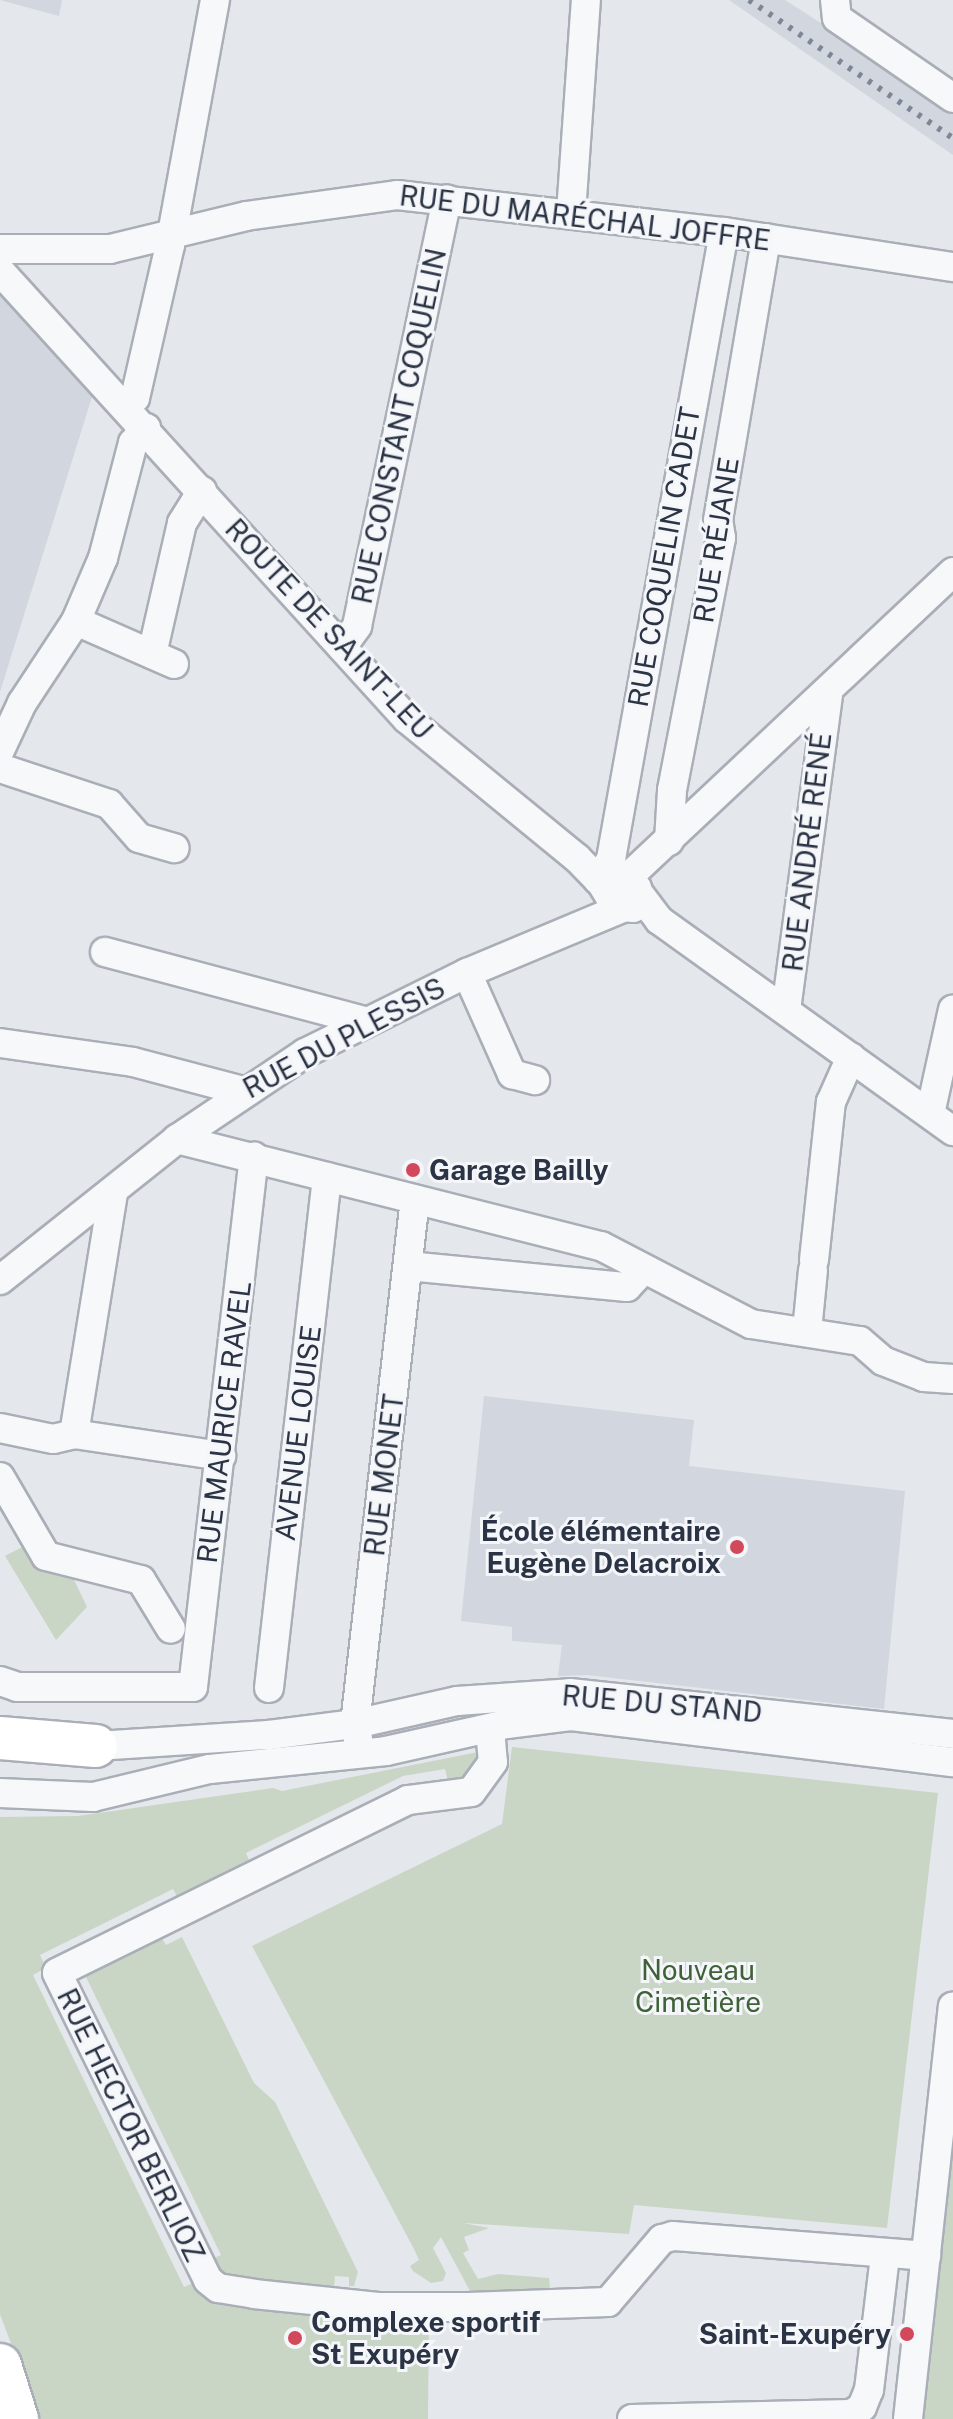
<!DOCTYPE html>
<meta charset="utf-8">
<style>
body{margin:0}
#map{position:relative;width:953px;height:2419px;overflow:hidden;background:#e4e7ec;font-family:"Public Sans",sans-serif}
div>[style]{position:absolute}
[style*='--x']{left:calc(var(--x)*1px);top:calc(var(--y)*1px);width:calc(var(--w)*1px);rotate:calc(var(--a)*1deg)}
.built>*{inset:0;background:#d2d6de}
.green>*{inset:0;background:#c9d6c5}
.roads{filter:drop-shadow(2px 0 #a9aeb7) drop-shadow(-2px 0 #a9aeb7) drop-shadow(0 2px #a9aeb7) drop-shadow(0 -2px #a9aeb7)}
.minor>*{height:28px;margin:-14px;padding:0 14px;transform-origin:14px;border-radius:14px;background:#f7f8fa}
.highway>*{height:42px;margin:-21px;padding:0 21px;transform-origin:21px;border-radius:21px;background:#fff}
.rail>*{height:6px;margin-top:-3px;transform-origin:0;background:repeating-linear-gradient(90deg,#7d8696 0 4px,transparent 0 12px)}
.dots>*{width:22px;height:22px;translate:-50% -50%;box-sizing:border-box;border:4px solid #f4f6f9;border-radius:50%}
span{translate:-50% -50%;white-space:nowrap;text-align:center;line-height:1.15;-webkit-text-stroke:6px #f4f6f9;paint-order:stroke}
.street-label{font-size:28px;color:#2b3445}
.poi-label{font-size:28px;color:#2b3445;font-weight:700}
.left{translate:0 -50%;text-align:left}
.right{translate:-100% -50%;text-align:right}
.park-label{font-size:28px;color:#3f6138}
</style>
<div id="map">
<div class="built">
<div style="clip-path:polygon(0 0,62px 0,59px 16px)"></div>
<div style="clip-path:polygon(729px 0,785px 0,953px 108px,953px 155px)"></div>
<div style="clip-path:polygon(0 280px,96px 384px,0 692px)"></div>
<div style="clip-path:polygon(484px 1396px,694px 1420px,689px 1466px,905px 1491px,884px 1709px,587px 1675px,558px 1676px,562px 1645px,512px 1641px,512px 1627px,461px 1621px)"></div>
</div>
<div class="green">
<div style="clip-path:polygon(30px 1543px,46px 1572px,67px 1565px,87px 1607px,56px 1640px,5px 1556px)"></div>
<div style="clip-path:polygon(512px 1747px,938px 1793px,887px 2228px,634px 2205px,629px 2234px,463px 2223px,489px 2228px,464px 2237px,469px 2250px,463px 2253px,478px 2279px,498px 2274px,549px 2278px,550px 2289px,470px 2291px,441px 2237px,433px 2248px,446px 2273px,443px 2281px,431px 2283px,413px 2271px,410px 2266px,419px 2260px,414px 2249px,252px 1946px,502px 1824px)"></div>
<div style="clip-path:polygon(483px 1751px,479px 1772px,449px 1785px,445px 1769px,403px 1776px,246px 1853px,252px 1867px,180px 1902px,173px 1889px,40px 1955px,46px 1968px,33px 1975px,184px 2287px,197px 2281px,207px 2301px,429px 2317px,428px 2419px,39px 2419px,0 2314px,0 1817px,78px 1816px,273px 1788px,282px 1791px)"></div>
<div style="clip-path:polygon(159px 1933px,166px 1945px,182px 1937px,254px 2083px,275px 2102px,358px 2272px,354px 2286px,349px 2286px,349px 2277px,335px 2276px,334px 2288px,233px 2281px,208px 2261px,221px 2255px,86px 1977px,73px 1983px,75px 1977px)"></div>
<div style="clip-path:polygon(953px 2140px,953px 2419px,922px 2419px,944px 2217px)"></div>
</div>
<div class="roads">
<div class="minor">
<div style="--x:835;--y:0;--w:18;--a:84"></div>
<div style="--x:837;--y:18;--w:141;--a:34.6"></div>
<div style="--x:571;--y:213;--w:214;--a:-86"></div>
<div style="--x:0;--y:249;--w:110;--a:0"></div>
<div style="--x:110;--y:249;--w:140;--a:-13.6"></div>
<div style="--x:246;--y:216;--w:152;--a:-7.9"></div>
<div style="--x:397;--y:195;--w:329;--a:6.5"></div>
<div style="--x:724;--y:232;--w:232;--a:8.7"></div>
<div style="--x:0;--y:271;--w:605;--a:47.75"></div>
<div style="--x:407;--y:719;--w:220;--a:39.3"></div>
<div style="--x:577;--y:858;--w:36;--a:46"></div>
<div style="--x:602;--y:884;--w:27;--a:59"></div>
<div style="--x:616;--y:907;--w:17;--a:3"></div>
<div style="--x:633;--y:908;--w:13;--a:-61"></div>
<div style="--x:639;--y:897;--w:9;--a:-103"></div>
<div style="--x:637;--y:888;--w:13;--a:-153"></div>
<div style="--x:625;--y:882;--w:9;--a:167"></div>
<div style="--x:616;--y:884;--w:13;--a:119"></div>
<div style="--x:126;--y:406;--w:12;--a:-42"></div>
<div style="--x:135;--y:398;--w:157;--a:-77.1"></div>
<div style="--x:170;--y:245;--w:249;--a:-79.6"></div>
<div style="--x:76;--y:621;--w:107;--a:23.7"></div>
<div style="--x:342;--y:647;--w:26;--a:-54"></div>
<div style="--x:357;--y:626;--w:436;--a:-78.1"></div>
<div style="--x:152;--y:654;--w:134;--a:-77.1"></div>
<div style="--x:182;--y:523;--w:38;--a:-58"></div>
<div style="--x:0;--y:750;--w:52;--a:-64.9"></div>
<div style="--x:22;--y:703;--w:98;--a:-56.6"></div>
<div style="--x:76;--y:621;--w:69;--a:-66.8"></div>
<div style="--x:103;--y:558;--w:119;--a:-75.4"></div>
<div style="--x:133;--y:443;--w:20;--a:-49"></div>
<div style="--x:0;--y:768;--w:115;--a:18.3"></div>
<div style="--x:109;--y:804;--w:45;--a:48.6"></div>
<div style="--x:139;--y:838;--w:37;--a:16"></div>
<div style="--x:669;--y:841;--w:51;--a:-86.6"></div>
<div style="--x:672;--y:790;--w:257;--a:-79"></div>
<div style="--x:721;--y:538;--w:18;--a:-99"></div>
<div style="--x:718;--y:520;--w:286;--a:-80.3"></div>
<div style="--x:598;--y:880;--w:25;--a:-58"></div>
<div style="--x:611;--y:859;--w:637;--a:-79.78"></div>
<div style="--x:623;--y:882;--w:453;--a:-43.2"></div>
<div style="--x:638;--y:892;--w:35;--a:53"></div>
<div style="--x:659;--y:920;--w:362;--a:35.7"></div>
<div style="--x:105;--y:952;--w:268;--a:14.9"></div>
<div style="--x:467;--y:973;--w:111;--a:66"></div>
<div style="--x:512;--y:1074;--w:24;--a:15"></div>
<div style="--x:786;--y:1010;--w:318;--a:-82.4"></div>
<div style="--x:0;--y:1043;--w:134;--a:8.1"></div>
<div style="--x:133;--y:1062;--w:114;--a:14.8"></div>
<div style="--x:930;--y:1114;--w:107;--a:-77.6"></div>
<div style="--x:177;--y:1139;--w:437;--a:14.2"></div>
<div style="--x:601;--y:1246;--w:169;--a:27.5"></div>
<div style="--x:751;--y:1324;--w:110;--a:8.9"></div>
<div style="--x:860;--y:1341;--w:30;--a:41"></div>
<div style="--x:883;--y:1361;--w:44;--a:21.3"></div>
<div style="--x:924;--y:1377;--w:29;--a:4"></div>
<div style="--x:814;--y:1260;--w:159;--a:-83.9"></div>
<div style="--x:831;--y:1102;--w:49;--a:-66"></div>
<div style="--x:408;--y:1266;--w:220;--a:5.5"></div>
<div style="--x:627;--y:1287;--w:22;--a:-47"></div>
<div style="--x:0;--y:1280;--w:226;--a:-38.5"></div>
<div style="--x:177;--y:1139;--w:154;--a:-33.9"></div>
<div style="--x:305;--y:1053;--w:181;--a:-26.3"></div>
<div style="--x:467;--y:973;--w:166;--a:-22.7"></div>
<div style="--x:807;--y:1331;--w:61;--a:-84.4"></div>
<div style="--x:0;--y:1428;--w:54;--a:11.7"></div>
<div style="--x:53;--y:1439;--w:22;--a:-13"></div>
<div style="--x:74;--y:1434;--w:149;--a:8.5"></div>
<div style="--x:74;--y:1434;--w:245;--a:-80.8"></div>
<div style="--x:0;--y:1477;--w:91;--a:59.8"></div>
<div style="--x:46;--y:1556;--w:98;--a:14.2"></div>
<div style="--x:141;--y:1580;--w:57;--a:58.5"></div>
<div style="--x:0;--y:1681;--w:18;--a:19"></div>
<div style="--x:17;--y:1687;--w:176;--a:0"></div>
<div style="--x:193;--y:1687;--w:534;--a:-83.45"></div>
<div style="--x:269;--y:1688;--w:514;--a:-83.52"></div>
<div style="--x:490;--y:1729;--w:33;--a:85"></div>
<div style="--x:493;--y:1762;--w:37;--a:126"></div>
<div style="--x:471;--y:1792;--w:64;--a:172.8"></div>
<div style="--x:408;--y:1800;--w:391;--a:153.8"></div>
<div style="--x:57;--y:1973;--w:342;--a:63.8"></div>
<div style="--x:208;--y:2280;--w:13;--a:39"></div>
<div style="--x:218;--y:2288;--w:36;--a:9"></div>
<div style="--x:254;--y:2294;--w:127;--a:5.9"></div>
<div style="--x:380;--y:2307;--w:88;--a:0"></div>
<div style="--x:468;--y:2307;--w:140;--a:-2"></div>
<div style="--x:608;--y:2302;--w:83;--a:-49.4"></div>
<div style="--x:662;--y:2239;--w:11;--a:-15"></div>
<div style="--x:673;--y:2236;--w:254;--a:4.5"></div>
<div style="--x:358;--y:1739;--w:15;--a:-101"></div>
<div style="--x:355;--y:1724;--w:528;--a:-83.48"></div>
<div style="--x:81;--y:1747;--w:188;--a:-3.7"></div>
<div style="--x:269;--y:1735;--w:87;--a:-7.3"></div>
<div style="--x:355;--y:1724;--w:105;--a:-12.7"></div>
<div style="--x:457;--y:1701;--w:113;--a:-4"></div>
<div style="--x:570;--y:1693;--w:385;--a:6.1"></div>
<div style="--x:0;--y:1793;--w:93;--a:2.5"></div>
<div style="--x:93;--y:1797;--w:120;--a:-13.5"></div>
<div style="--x:210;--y:1769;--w:177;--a:-5.8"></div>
<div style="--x:386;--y:1751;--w:124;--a:-12.6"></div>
<div style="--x:507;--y:1724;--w:64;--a:-7.1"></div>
<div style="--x:571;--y:1716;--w:385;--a:6.9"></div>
<div style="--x:632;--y:2419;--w:219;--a:-1.3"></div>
<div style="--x:851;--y:2414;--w:13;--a:-32"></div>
<div style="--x:862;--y:2407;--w:18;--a:-68"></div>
<div style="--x:869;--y:2390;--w:136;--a:-83.2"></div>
<div style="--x:908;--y:2419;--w:415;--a:-83.8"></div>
</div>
<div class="highway">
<div style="--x:0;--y:1738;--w:96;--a:4.8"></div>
<div style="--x:0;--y:2365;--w:57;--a:72.5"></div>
</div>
</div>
<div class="rail">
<div style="--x:749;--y:0;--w:246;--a:34.1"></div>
</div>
<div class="dots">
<div style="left:413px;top:1170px;background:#d1495b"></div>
<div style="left:737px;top:1547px;background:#d1495b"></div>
<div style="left:907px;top:2334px;background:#d1495b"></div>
<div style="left:295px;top:2338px;background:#d1495b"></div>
</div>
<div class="street-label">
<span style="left:585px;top:218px;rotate:7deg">RUE DU MARÉCHAL JOFFRE</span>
<span style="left:399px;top:426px;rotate:-78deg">RUE CONSTANT COQUELIN</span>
<span style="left:716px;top:540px;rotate:-81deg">RUE RÉJANE</span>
<span style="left:664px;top:557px;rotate:-80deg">RUE COQUELIN CADET</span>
<span style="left:329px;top:629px;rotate:47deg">ROUTE DE SAINT-LEU</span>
<span style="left:807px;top:852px;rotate:-83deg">RUE ANDRÉ RENÉ</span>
<span style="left:344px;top:1038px;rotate:-28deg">RUE DU PLESSIS</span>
<span style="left:224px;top:1422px;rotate:-83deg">RUE MAURICE RAVEL</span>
<span style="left:298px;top:1433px;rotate:-83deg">AVENUE LOUISE</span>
<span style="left:384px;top:1475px;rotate:-83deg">RUE MONET</span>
<span style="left:662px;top:1704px;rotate:5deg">RUE DU STAND</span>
<span style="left:131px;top:2125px;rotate:64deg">RUE HECTOR BERLIOZ</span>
</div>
<div class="poi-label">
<span class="left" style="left:429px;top:1170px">Garage Bailly</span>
<span class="right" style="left:721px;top:1547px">École élémentaire<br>Eugène Delacroix</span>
<span class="left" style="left:311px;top:2338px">Complexe sportif<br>St Exupéry</span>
<span class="right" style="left:891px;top:2334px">Saint-Exupéry</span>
</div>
<div class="park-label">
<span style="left:698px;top:1986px">Nouveau<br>Cimetière</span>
</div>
</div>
